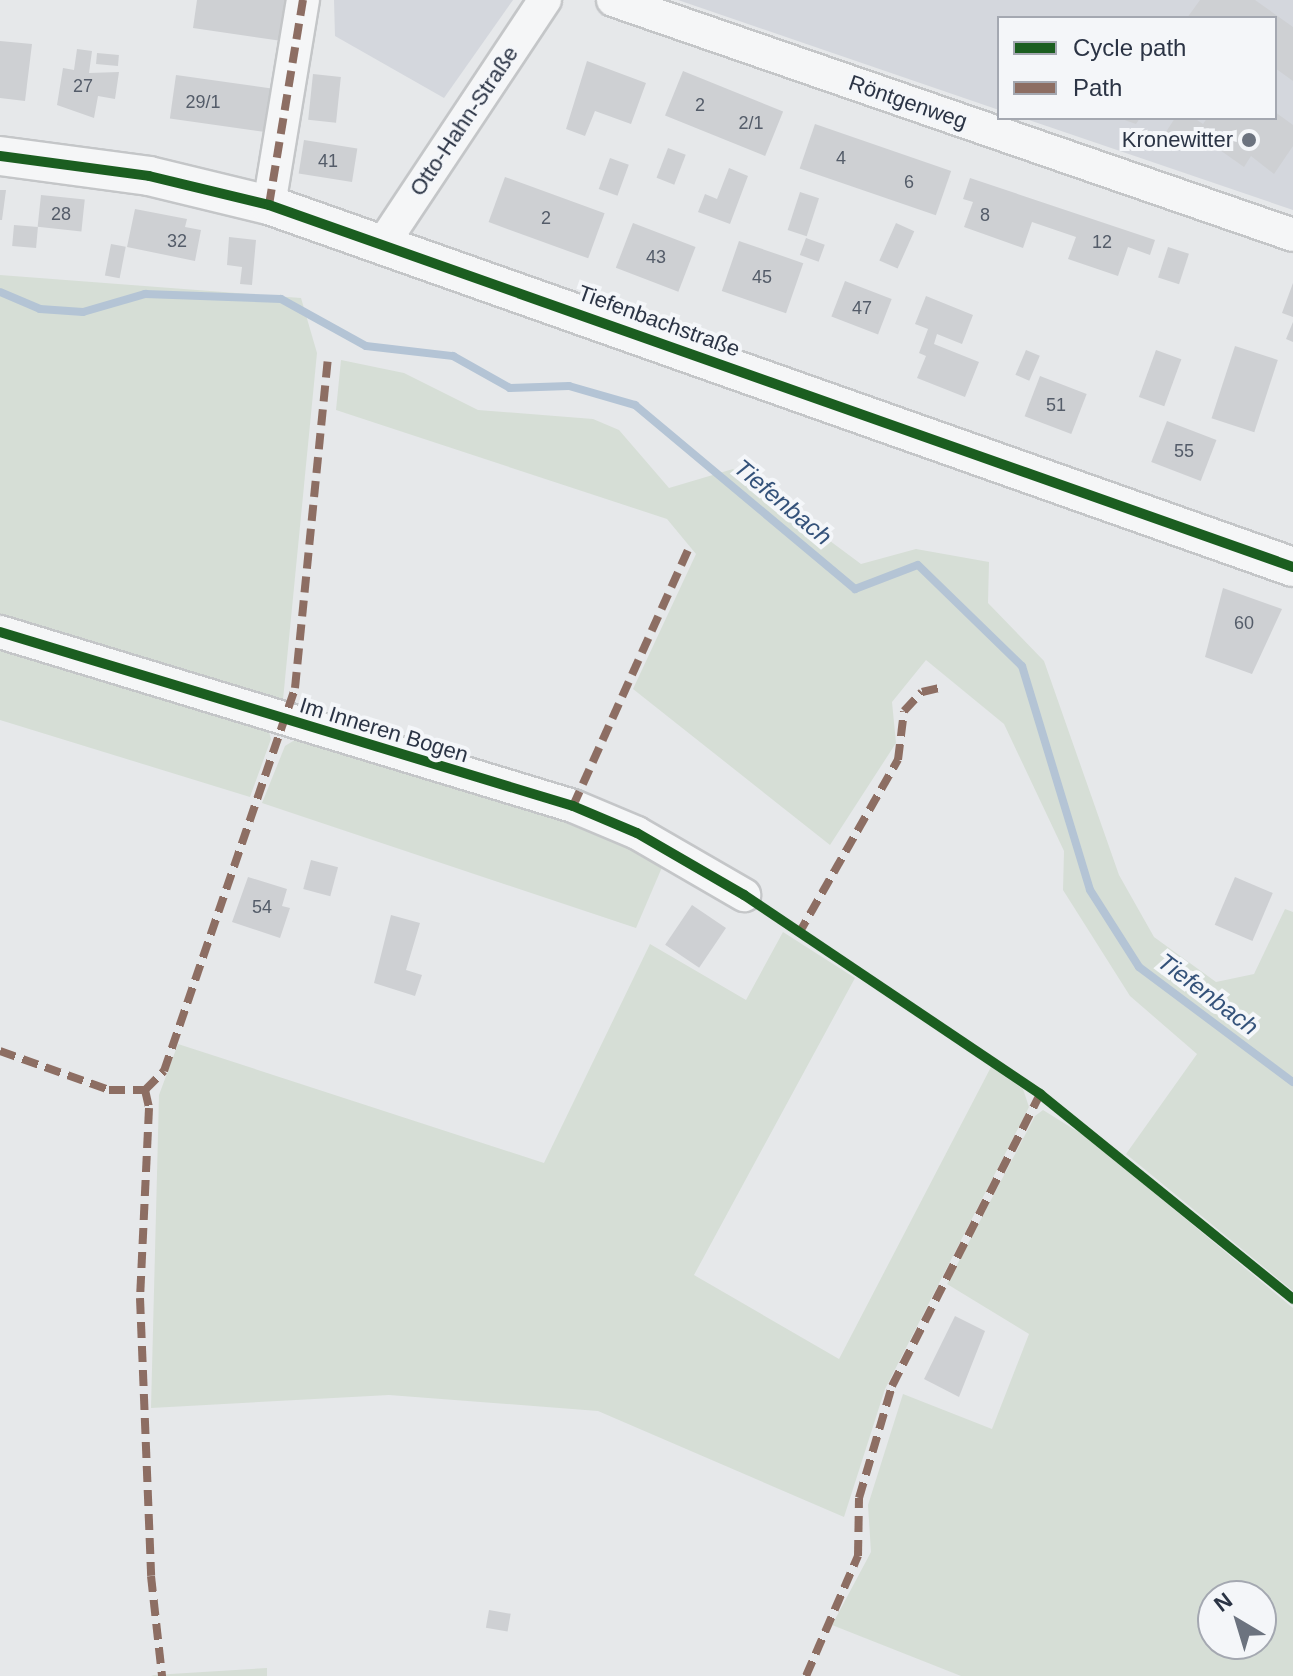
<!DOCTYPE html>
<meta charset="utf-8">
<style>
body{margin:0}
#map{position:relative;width:1293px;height:1676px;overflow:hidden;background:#e6e8ea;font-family:Helvetica,sans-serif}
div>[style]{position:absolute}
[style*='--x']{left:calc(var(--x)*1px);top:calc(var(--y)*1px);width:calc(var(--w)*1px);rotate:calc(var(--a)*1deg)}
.built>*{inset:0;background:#d4d7dd}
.green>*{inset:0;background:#d6ded6}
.stream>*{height:8px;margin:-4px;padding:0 4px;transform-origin:4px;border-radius:4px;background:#b4c4d5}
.building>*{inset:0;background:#ced0d3;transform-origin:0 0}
.roads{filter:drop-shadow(2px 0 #c4c6c8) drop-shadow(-2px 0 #c4c6c8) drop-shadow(0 2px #c4c6c8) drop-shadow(0 -2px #c4c6c8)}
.minor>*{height:32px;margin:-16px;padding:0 16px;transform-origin:16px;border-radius:16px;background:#f5f6f7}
.tertiary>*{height:38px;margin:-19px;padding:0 19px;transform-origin:19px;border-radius:19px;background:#f5f6f7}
.quiet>*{height:8px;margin-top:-4px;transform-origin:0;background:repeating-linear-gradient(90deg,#8d6e63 0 16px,transparent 0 24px)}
.cycleway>*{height:10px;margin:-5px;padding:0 5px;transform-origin:5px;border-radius:5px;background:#1b5e20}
.dots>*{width:22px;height:22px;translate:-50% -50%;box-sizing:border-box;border:4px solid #f4f6f9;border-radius:50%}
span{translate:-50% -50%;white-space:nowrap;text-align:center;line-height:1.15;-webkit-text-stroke:8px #f4f6f9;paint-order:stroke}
.number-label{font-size:18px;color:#545c69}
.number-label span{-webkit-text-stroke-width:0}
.street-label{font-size:22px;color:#2b3445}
.poi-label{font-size:22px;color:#2b3445}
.right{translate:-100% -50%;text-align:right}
.water-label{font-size:24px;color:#34527a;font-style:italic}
.legend{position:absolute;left:997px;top:16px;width:280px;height:104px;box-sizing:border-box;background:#f4f6f9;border:2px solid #a4a8b1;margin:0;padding:10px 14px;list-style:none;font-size:24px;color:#2b3445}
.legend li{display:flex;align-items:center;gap:16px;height:40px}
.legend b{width:40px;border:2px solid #a4a8b1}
.north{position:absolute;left:1197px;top:1580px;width:80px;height:80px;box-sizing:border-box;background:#f4f6f9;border:2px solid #a4a8b1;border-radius:50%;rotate:322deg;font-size:22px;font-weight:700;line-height:32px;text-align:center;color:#2b3445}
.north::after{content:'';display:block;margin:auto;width:28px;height:36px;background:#6c737f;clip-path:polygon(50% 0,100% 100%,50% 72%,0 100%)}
</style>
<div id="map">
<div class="built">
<div style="clip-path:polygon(334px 0,513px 0,444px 98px,335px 36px)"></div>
<div style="clip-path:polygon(678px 0,1293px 0,1293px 210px,1023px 118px,1275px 118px,1275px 18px,999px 18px,999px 110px)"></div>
</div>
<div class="green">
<div style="clip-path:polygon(0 275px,301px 298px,317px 353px,282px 710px,0 618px)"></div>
<div style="clip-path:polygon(341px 360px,404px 373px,478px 410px,593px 419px,619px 430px,669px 488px,733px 469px,861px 564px,916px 549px,989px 562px,988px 603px,1044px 661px,1119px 875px,1154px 937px,1216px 982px,1254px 974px,1285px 909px,1293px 912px,1293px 1291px,1126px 1154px,1197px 1054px,1130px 996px,1063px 890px,1064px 851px,1004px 724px,926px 660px,892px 702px,896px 743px,830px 845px,633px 689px,696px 554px,667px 519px,336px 410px)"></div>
<div style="clip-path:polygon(0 639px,268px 728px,271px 739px,250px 797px,0 720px)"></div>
<div style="clip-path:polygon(298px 738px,601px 825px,666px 858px,636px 928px,262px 803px,285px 746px)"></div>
<div style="clip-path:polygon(783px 932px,855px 978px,694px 1275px,839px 1359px,991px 1067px,1023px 1089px,1029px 1107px,885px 1389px,844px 1517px,598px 1411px,389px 1395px,151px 1408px,159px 1095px,178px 1044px,544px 1163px,650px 944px,746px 1000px)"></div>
<div style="clip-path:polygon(evenodd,1043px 1110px,1088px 1138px,1293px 1308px,1293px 1676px,961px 1676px,832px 1625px,871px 1552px,868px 1505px,903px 1394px,992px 1429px,1029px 1334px,947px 1284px,1035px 1116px,1043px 1110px,1213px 1596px,1261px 1596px,1261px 1644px,1213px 1644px,1213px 1596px)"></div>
<div style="clip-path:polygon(267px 1668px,267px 1676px,151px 1676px,154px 1675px)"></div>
</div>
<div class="stream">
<div style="--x:0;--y:292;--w:43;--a:23"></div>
<div style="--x:40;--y:309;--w:43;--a:4"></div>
<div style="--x:83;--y:312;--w:65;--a:-16.2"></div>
<div style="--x:145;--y:294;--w:136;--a:2.1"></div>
<div style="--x:281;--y:299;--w:97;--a:28.9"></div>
<div style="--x:366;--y:346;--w:88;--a:6.6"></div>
<div style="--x:453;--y:356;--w:65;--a:29.3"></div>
<div style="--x:510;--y:388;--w:59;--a:-1.9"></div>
<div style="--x:569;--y:386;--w:69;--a:16.1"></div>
<div style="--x:635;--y:405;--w:287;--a:39.9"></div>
<div style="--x:855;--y:589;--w:67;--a:-20.9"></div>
<div style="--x:918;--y:565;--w:145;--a:44.2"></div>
<div style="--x:1022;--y:666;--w:234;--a:73.1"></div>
<div style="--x:1090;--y:890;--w:91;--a:57.5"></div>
<div style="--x:1139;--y:967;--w:192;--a:36.8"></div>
</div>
<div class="building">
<div style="clip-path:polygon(197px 0,288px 0,282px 41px,193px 28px)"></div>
<div style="clip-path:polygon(1200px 0,1255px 0,1293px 27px,1293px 81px,1275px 68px,1275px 18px,1187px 18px)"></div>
<div style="clip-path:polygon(0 41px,32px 44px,25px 101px,0 98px)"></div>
<div style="clip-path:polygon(77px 49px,92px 51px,89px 73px,119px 72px,115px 99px,98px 96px,94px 118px,57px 105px,63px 68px,74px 70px)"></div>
<div style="left:97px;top:53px;width:22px;height:11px;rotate:5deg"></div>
<div style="clip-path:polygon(587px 61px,646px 83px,631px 124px,595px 111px,585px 136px,566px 129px)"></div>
<div style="left:683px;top:71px;width:108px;height:48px;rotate:22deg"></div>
<div style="left:313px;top:74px;width:28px;height:46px;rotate:6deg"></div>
<div style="left:176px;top:75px;width:102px;height:44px;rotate:8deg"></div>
<div style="clip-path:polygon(1275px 112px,1293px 125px,1293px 146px,1274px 174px,1251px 156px,1244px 167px,1197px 134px,1189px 145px,1164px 135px,1175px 118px,1194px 118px,1203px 124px,1207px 118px,1275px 118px)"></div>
<div style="clip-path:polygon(1119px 118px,1140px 118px,1136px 124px)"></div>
<div style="left:815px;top:124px;width:144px;height:47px;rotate:19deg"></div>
<div style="left:304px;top:140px;width:54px;height:34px;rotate:9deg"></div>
<div style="left:668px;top:148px;width:19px;height:32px;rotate:21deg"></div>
<div style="left:610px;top:158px;width:20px;height:33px;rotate:20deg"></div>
<div style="clip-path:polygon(729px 168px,748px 176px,730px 224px,698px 212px,705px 194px,717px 199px)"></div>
<div style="left:505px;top:177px;width:106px;height:48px;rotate:20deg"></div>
<div style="clip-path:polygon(970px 178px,1155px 240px,1150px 255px,1128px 247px,1118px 276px,1068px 259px,1076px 237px,1032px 222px,1023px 248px,964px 227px,973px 202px,963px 199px)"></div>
<div style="clip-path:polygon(0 190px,6px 190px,2px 220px,0 220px)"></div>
<div style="left:800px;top:192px;width:20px;height:40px;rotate:18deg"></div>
<div style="left:41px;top:195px;width:44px;height:32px;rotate:6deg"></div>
<div style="clip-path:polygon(135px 209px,187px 219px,185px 227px,201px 230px,195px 261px,127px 247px)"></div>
<div style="left:633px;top:223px;width:67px;height:48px;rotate:21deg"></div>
<div style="left:896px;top:223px;width:20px;height:41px;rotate:24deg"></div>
<div style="left:14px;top:225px;width:24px;height:21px;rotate:5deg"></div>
<div style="clip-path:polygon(229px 237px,256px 240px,252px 285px,240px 284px,242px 267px,227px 265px)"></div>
<div style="left:806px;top:238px;width:20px;height:18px;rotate:20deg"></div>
<div style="left:739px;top:241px;width:68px;height:53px;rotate:19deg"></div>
<div style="left:111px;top:244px;width:15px;height:32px;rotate:11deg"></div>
<div style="left:1168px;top:247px;width:22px;height:32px;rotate:18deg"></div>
<div style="left:845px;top:281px;width:50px;height:38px;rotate:21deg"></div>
<div style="clip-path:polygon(1293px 283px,1293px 317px,1282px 313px)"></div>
<div style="clip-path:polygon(926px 296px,973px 315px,962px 344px,937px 334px,934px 344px,979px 362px,965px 397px,917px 378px,926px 356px,919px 353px,928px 329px,915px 324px)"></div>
<div style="clip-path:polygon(1293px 322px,1293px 342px,1286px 339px)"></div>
<div style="left:1235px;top:346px;width:45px;height:76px;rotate:18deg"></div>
<div style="left:1026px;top:350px;width:15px;height:27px;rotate:23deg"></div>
<div style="left:1156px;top:350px;width:27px;height:50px;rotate:20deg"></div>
<div style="left:1040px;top:376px;width:50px;height:43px;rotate:21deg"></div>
<div style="left:1167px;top:421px;width:53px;height:44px;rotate:21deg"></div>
<div style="clip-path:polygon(1223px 588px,1282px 609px,1252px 674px,1205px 657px)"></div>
<div style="left:311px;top:860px;width:28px;height:30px;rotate:15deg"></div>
<div style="clip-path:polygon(248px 877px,287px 889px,282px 906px,290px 908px,280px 938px,232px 922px)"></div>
<div style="left:1235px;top:877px;width:41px;height:52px;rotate:23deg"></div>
<div style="left:692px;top:905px;width:41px;height:48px;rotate:34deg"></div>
<div style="clip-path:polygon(391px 915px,420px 923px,406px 970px,422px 975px,415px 996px,374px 983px)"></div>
<div style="clip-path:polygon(955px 1316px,985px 1331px,959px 1397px,924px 1379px)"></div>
<div style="left:489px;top:1610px;width:22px;height:18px;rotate:10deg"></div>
</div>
<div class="roads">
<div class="minor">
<div style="--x:613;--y:0;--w:719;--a:19.06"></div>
<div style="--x:269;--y:205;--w:208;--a:-80.6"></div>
<div style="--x:384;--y:242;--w:291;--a:-56.4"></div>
<div style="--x:0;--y:632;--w:599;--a:16.89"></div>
<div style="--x:573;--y:806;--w:69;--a:22.9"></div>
<div style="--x:637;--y:833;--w:124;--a:30.1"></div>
</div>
<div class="tertiary">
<div style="--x:0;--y:156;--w:150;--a:7.6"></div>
<div style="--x:149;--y:176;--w:123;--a:13.6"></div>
<div style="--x:269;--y:205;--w:1086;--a:19.47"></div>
</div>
</div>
<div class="quiet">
<div style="--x:269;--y:205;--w:208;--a:-80.6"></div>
<div style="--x:573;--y:806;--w:281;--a:-65.8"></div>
<div style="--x:798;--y:935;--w:202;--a:-60.3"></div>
<div style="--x:898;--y:760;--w:49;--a:-83"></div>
<div style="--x:904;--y:711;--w:26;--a:-47"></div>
<div style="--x:922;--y:692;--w:17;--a:-13"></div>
<div style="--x:0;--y:1051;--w:116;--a:19.7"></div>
<div style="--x:109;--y:1090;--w:36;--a:0"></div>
<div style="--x:145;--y:1090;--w:27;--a:-45"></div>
<div style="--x:164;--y:1071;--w:405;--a:-71.1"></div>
<div style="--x:295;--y:688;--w:334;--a:-84.3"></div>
<div style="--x:145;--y:1090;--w:18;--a:77"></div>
<div style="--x:149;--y:1108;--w:190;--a:92.7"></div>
<div style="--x:140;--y:1298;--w:278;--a:87.7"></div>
<div style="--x:151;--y:1576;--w:101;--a:83.7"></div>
<div style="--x:806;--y:1676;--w:131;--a:-66.6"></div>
<div style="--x:858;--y:1556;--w:58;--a:-89"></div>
<div style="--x:859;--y:1498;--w:117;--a:-73.6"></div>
<div style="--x:892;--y:1386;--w:327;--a:-63.1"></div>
</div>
<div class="cycleway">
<div style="--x:0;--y:156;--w:150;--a:7.6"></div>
<div style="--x:149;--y:176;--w:123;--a:13.6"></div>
<div style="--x:269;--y:205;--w:1086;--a:19.47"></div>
<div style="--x:0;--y:632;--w:599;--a:16.89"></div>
<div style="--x:573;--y:806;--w:69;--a:22.9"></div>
<div style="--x:637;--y:833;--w:124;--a:30.1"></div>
<div style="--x:744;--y:895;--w:357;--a:33.9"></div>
<div style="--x:1040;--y:1094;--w:326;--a:39"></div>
</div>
<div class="dots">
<div style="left:1249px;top:140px;background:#6c737f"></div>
</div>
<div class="number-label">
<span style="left:83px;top:86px">27</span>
<span style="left:203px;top:102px">29/1</span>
<span style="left:700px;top:105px">2</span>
<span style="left:751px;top:123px">2/1</span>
<span style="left:841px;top:158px">4</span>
<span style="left:328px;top:161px">41</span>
<span style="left:909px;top:182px">6</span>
<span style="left:61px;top:214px">28</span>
<span style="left:985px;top:215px">8</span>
<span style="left:546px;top:218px">2</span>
<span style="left:177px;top:241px">32</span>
<span style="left:1102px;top:242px">12</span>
<span style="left:656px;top:257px">43</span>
<span style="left:762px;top:277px">45</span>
<span style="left:862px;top:308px">47</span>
<span style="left:1056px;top:405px">51</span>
<span style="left:1184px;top:451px">55</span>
<span style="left:1244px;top:623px">60</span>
<span style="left:262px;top:907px">54</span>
</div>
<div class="street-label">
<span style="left:908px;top:102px;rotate:19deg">Röntgenweg</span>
<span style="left:464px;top:121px;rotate:-56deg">Otto-Hahn-Straße</span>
<span style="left:659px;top:321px;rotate:20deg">Tiefenbachstraße</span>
<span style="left:384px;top:730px;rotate:17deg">Im Inneren Bogen</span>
</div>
<div class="poi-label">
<span class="right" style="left:1233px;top:140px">Kronewitter</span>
</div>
<div class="water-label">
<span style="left:783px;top:502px;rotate:40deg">Tiefenbach</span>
<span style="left:1208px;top:994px;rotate:37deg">Tiefenbach</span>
</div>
<ul class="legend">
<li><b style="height:10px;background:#1b5e20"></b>Cycle path</li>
<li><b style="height:10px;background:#8d6e63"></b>Path</li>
</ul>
<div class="north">N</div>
</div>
